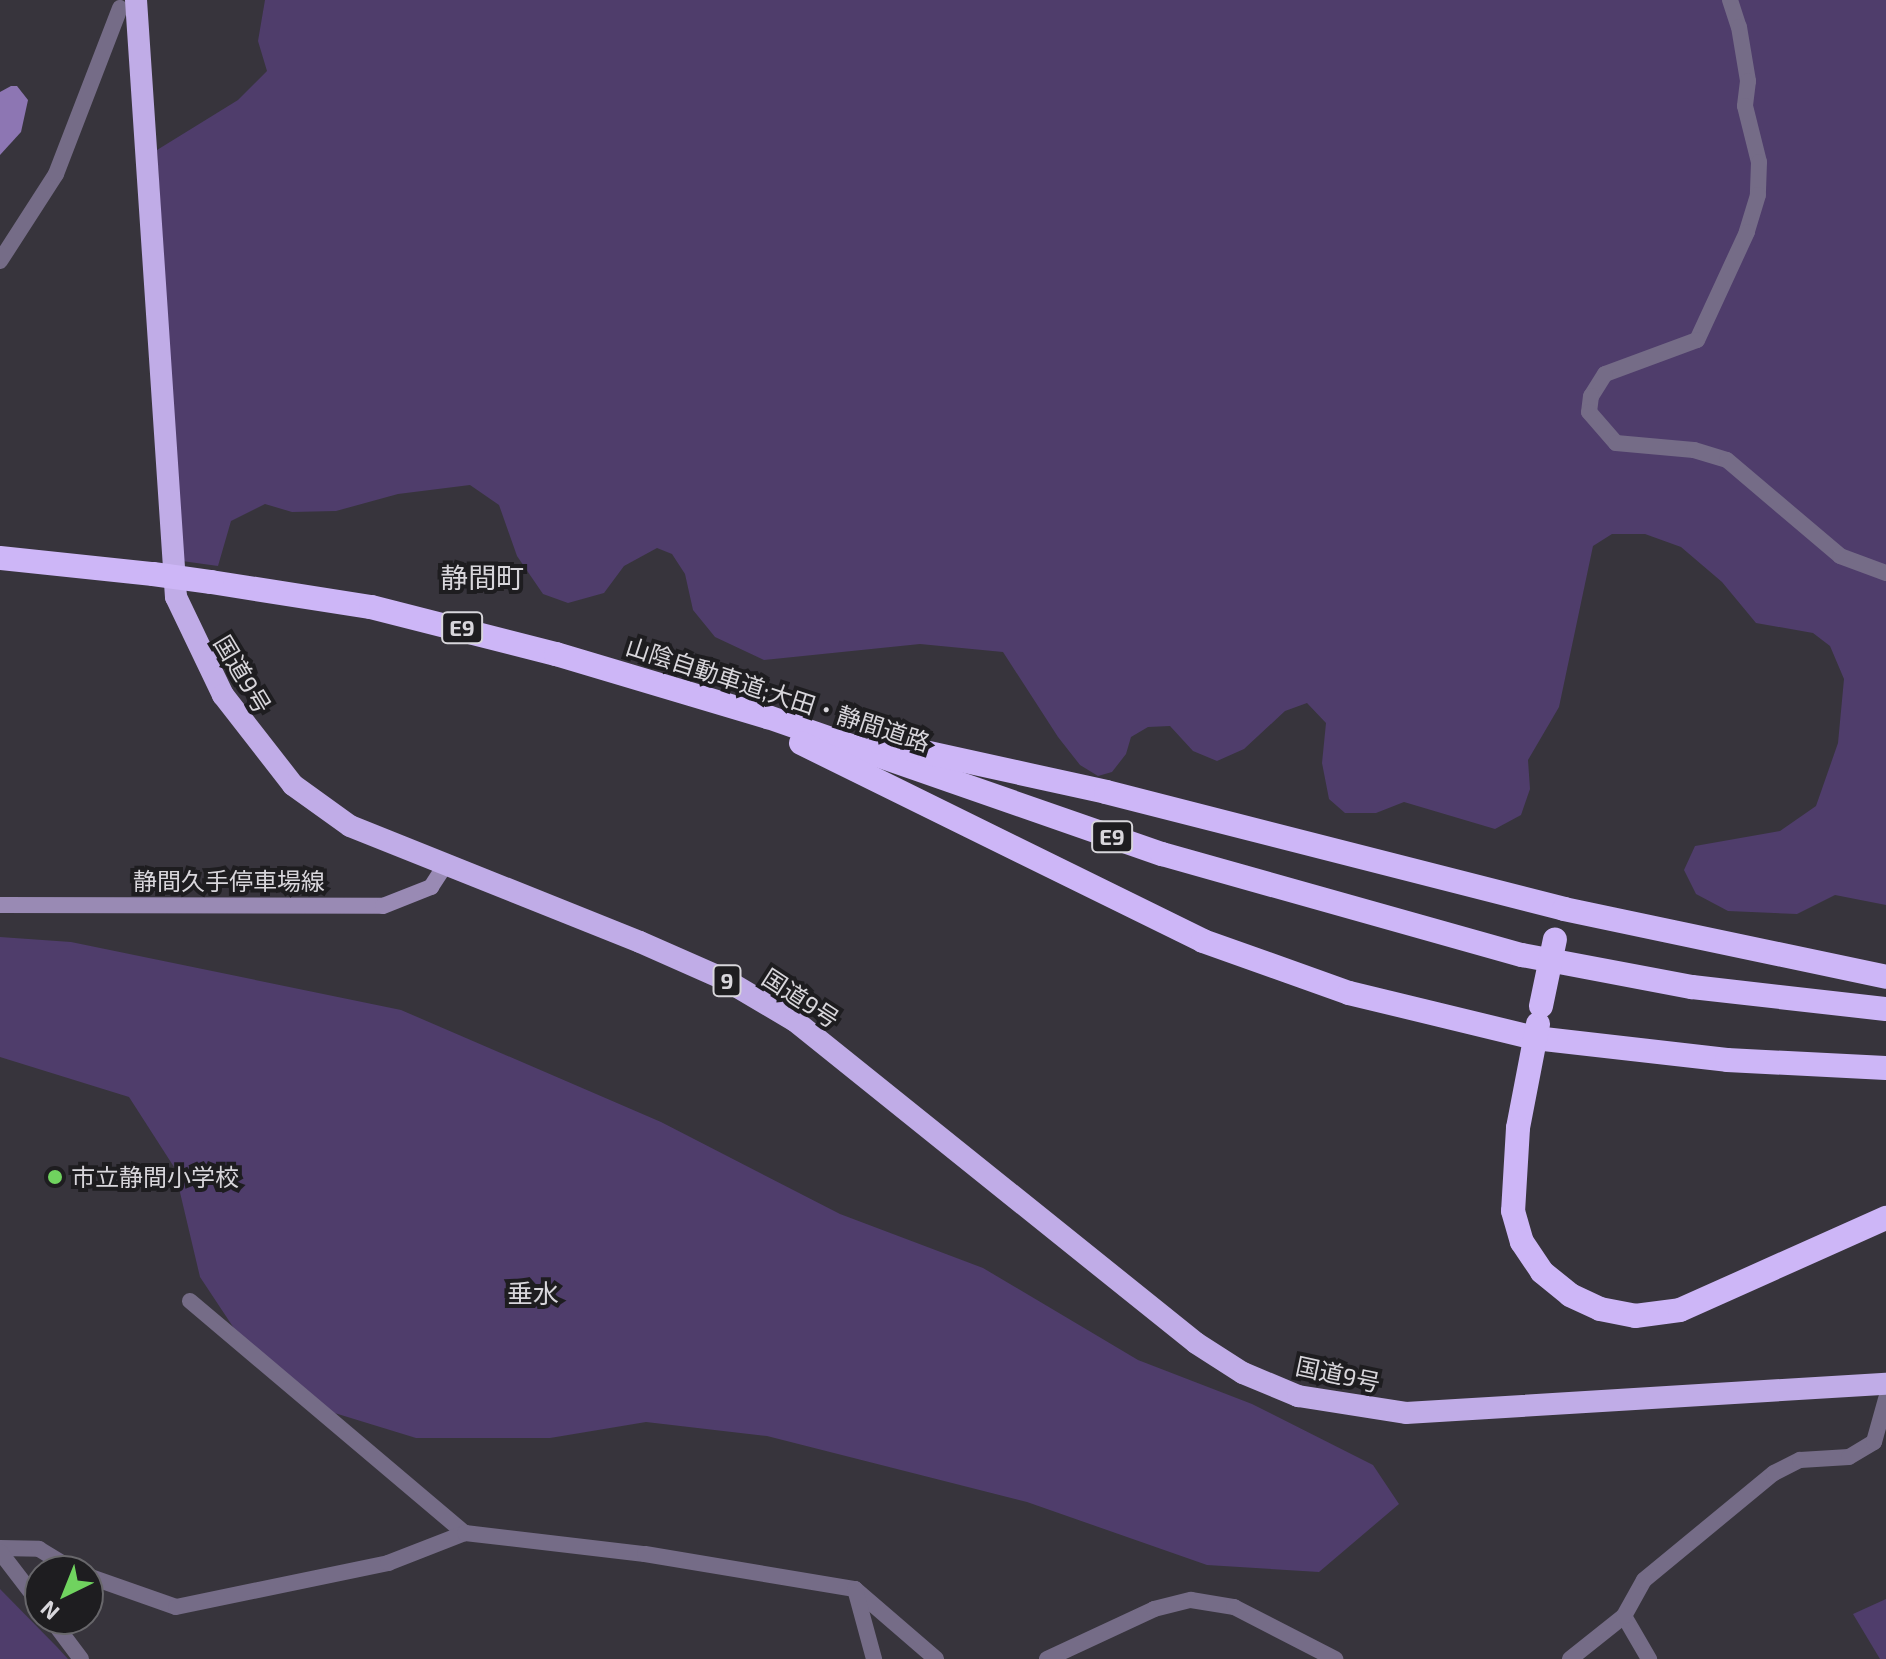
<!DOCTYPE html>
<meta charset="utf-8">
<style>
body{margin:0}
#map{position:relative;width:1886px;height:1659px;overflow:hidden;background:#37343c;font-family:"Exo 2","Noto Sans JP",sans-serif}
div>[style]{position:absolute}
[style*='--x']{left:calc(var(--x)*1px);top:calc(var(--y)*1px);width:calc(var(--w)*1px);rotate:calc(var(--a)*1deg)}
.green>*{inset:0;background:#4f3d6b}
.water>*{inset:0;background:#8d76b3}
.minor>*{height:16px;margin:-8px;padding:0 8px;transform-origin:8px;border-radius:8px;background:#756c87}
.secondary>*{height:16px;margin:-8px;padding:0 8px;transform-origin:8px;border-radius:8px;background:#998ab4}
.trunk>*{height:22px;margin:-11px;padding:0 11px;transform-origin:11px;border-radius:11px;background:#c0ace7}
.motorway>*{height:24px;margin:-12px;padding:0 12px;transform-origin:12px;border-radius:12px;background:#cdb6f7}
.motorway-bridge>*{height:24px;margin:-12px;padding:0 12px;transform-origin:12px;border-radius:12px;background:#cdb6f7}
.dots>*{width:22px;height:22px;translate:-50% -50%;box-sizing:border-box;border:4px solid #1e1d20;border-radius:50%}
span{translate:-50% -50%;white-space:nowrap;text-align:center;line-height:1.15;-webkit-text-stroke:8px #1e1d20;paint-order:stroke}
.shield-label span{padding:2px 6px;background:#1e1d20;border:2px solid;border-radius:6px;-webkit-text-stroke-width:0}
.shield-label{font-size:22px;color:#d8d6db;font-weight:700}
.street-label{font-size:24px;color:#d8d6db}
.poi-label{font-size:24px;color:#d8d6db}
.left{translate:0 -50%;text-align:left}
.neighbourhood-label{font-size:26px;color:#d8d6db}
.quarter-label{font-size:28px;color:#d8d6db}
.north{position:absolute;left:24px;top:1555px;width:80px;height:80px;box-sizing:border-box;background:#1e1d20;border:2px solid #68676b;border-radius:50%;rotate:223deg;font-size:22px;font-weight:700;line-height:32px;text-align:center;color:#d8d6db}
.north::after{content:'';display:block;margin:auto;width:28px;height:36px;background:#70d35f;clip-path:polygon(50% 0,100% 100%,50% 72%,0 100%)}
</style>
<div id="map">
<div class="green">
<div style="clip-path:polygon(265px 0,1886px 0,1886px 905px,1835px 895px,1797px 914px,1728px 911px,1696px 894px,1684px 870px,1695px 846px,1780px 831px,1816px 806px,1838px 743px,1844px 679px,1830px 646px,1813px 633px,1756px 623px,1722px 582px,1681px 547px,1645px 534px,1612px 534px,1593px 546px,1559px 707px,1528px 760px,1530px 789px,1521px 815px,1495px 829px,1404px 802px,1376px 813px,1345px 813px,1329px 799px,1322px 763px,1326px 723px,1307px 703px,1285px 711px,1244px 749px,1217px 761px,1193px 751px,1170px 726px,1148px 727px,1131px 737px,1126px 754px,1112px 772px,1098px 776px,1080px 765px,1058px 737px,1003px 652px,920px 644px,764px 660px,715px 637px,693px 610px,685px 574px,672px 554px,657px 548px,624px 566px,604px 593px,568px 603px,543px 594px,517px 556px,499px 505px,470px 485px,398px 494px,336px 511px,292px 512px,265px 504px,231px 521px,218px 566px,182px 561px,157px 150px,238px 100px,267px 71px,258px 41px)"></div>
<div style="clip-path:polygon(0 937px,71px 942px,401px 1010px,661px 1122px,840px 1214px,983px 1268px,1138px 1360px,1252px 1404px,1373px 1465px,1399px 1504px,1319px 1572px,1207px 1565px,1027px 1502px,767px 1436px,646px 1422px,550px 1438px,416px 1438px,328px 1411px,259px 1366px,200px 1277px,174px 1167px,129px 1097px,0 1057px)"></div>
<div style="clip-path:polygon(0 1589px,57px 1647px,68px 1659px,0 1659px)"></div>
<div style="clip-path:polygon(1886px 1599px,1886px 1659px,1880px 1659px,1853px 1614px)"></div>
</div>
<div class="water">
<div style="clip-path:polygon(11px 86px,17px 86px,28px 100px,21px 132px,0 155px,0 92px)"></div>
</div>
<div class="minor">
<div style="--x:1730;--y:0;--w:28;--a:72"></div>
<div style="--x:1739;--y:27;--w:55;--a:80.5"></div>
<div style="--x:1748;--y:81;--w:25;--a:97"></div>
<div style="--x:1745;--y:106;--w:58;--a:76"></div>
<div style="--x:1759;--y:162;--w:33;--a:92"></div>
<div style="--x:1758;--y:195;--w:39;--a:107"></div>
<div style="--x:1747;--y:232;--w:119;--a:114.8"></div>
<div style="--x:1697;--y:340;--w:98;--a:159.7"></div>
<div style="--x:1605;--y:374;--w:26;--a:122"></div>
<div style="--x:1591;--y:396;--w:16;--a:97"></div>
<div style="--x:1589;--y:412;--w:41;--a:48.9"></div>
<div style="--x:1616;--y:443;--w:78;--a:5.1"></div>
<div style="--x:1694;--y:450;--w:34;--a:17"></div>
<div style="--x:1727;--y:460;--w:148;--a:40.3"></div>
<div style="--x:1840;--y:556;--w:49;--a:20.3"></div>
<div style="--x:0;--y:261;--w:103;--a:-57.2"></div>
<div style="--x:56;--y:174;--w:178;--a:-68.9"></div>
<div style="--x:190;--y:1301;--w:360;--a:40.2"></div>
<div style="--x:0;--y:1548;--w:39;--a:1"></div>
<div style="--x:39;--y:1549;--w:42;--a:31.4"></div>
<div style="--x:0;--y:1552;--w:66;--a:52.4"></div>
<div style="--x:88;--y:1576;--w:93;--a:19.4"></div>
<div style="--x:176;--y:1607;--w:217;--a:-11.7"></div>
<div style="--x:388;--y:1563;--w:83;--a:-21.3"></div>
<div style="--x:465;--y:1533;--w:181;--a:6.7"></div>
<div style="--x:645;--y:1554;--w:213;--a:9.5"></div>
<div style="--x:855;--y:1589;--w:107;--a:40.8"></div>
<div style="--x:855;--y:1589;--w:73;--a:74.8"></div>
<div style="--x:1624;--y:1616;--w:50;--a:59.8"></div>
<div style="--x:51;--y:1619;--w:50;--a:53.1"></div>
<div style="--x:1047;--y:1659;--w:118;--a:-25"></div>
<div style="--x:1154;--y:1609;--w:38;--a:-14"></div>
<div style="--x:1191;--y:1600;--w:44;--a:9.2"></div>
<div style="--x:1234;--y:1607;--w:114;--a:27.2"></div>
<div style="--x:1570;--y:1659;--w:69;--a:-38.5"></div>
<div style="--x:1624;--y:1616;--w:41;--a:-60.9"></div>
<div style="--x:1644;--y:1580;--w:168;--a:-39.5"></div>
<div style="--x:1774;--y:1473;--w:29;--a:-27"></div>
<div style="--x:1800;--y:1460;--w:49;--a:-3.5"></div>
<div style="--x:1849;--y:1457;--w:29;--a:-31"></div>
<div style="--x:1874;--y:1442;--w:45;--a:-74.4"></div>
</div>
<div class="secondary">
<div style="--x:0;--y:905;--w:383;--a:0.1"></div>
<div style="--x:383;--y:906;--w:52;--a:-21.6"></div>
<div style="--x:431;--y:887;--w:24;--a:-57"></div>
</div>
<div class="trunk">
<div style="--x:136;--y:0;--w:598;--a:86.17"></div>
<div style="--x:176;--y:597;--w:109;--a:64.4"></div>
<div style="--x:223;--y:695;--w:114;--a:52.1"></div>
<div style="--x:293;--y:785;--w:70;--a:35.7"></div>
<div style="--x:350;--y:826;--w:312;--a:21.8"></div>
<div style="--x:640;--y:942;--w:92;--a:23.8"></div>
<div style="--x:724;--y:979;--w:82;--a:30.6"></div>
<div style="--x:795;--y:1021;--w:514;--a:38.76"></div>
<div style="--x:1196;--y:1343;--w:56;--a:32.6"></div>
<div style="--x:1243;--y:1373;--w:60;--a:22.7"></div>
<div style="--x:1298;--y:1396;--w:109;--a:8.9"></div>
<div style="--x:1406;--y:1413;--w:481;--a:-3.5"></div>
</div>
<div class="motorway">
<div style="--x:0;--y:558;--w:154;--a:6"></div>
<div style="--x:211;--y:582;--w:162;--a:8.9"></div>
<div style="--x:371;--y:607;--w:191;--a:14.3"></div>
<div style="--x:556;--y:654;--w:221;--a:16.6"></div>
<div style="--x:768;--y:717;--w:417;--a:19.2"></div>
<div style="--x:1162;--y:854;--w:374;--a:15.7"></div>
<div style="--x:1522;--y:955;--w:173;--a:10.7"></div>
<div style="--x:1692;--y:987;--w:195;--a:6.5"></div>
<div style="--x:879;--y:742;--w:232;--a:12.4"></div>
<div style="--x:1106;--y:792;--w:473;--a:14.3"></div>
<div style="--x:1564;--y:909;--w:329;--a:11.9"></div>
<div style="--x:801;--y:743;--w:448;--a:26.2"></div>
<div style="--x:1203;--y:941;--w:155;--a:19.6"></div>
<div style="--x:1349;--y:993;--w:191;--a:13.6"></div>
<div style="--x:1535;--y:1038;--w:193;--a:6.5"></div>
<div style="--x:1727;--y:1060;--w:159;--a:2.9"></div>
<div style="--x:1538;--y:1024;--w:106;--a:100.9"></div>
<div style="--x:1518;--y:1128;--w:83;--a:93.4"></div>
<div style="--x:1513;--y:1211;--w:32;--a:74"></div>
<div style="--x:1522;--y:1242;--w:36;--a:56"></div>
<div style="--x:1542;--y:1272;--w:36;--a:39"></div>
<div style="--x:1570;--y:1295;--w:33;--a:25"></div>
<div style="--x:1600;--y:1309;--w:36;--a:11"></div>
<div style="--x:1635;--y:1316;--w:45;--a:-7.6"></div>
<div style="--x:1680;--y:1310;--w:226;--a:-24.1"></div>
</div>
<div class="motorway-bridge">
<div style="--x:153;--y:574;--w:59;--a:7.9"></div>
<div style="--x:1541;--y:1006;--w:68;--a:-78.2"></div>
</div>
<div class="dots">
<div style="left:55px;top:1177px;background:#70d35f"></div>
</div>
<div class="shield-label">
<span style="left:462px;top:628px">E9</span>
<span style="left:1112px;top:837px">E9</span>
<span style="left:727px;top:981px">9</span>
</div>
<div class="street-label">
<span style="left:243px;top:674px;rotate:59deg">国道9号</span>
<span style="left:778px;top:694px;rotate:18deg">山陰自動車道;大田・静間道路</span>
<span style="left:229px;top:881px">静間久手停車場線</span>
<span style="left:801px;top:998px;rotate:33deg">国道9号</span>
<span style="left:1338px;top:1374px;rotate:12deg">国道9号</span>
</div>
<div class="poi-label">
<span class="left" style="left:71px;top:1177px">市立静間小学校</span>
</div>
<div class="neighbourhood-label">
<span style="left:533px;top:1293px">垂水</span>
</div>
<div class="quarter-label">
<span style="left:482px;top:577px">静間町</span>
</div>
<div class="north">N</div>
</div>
